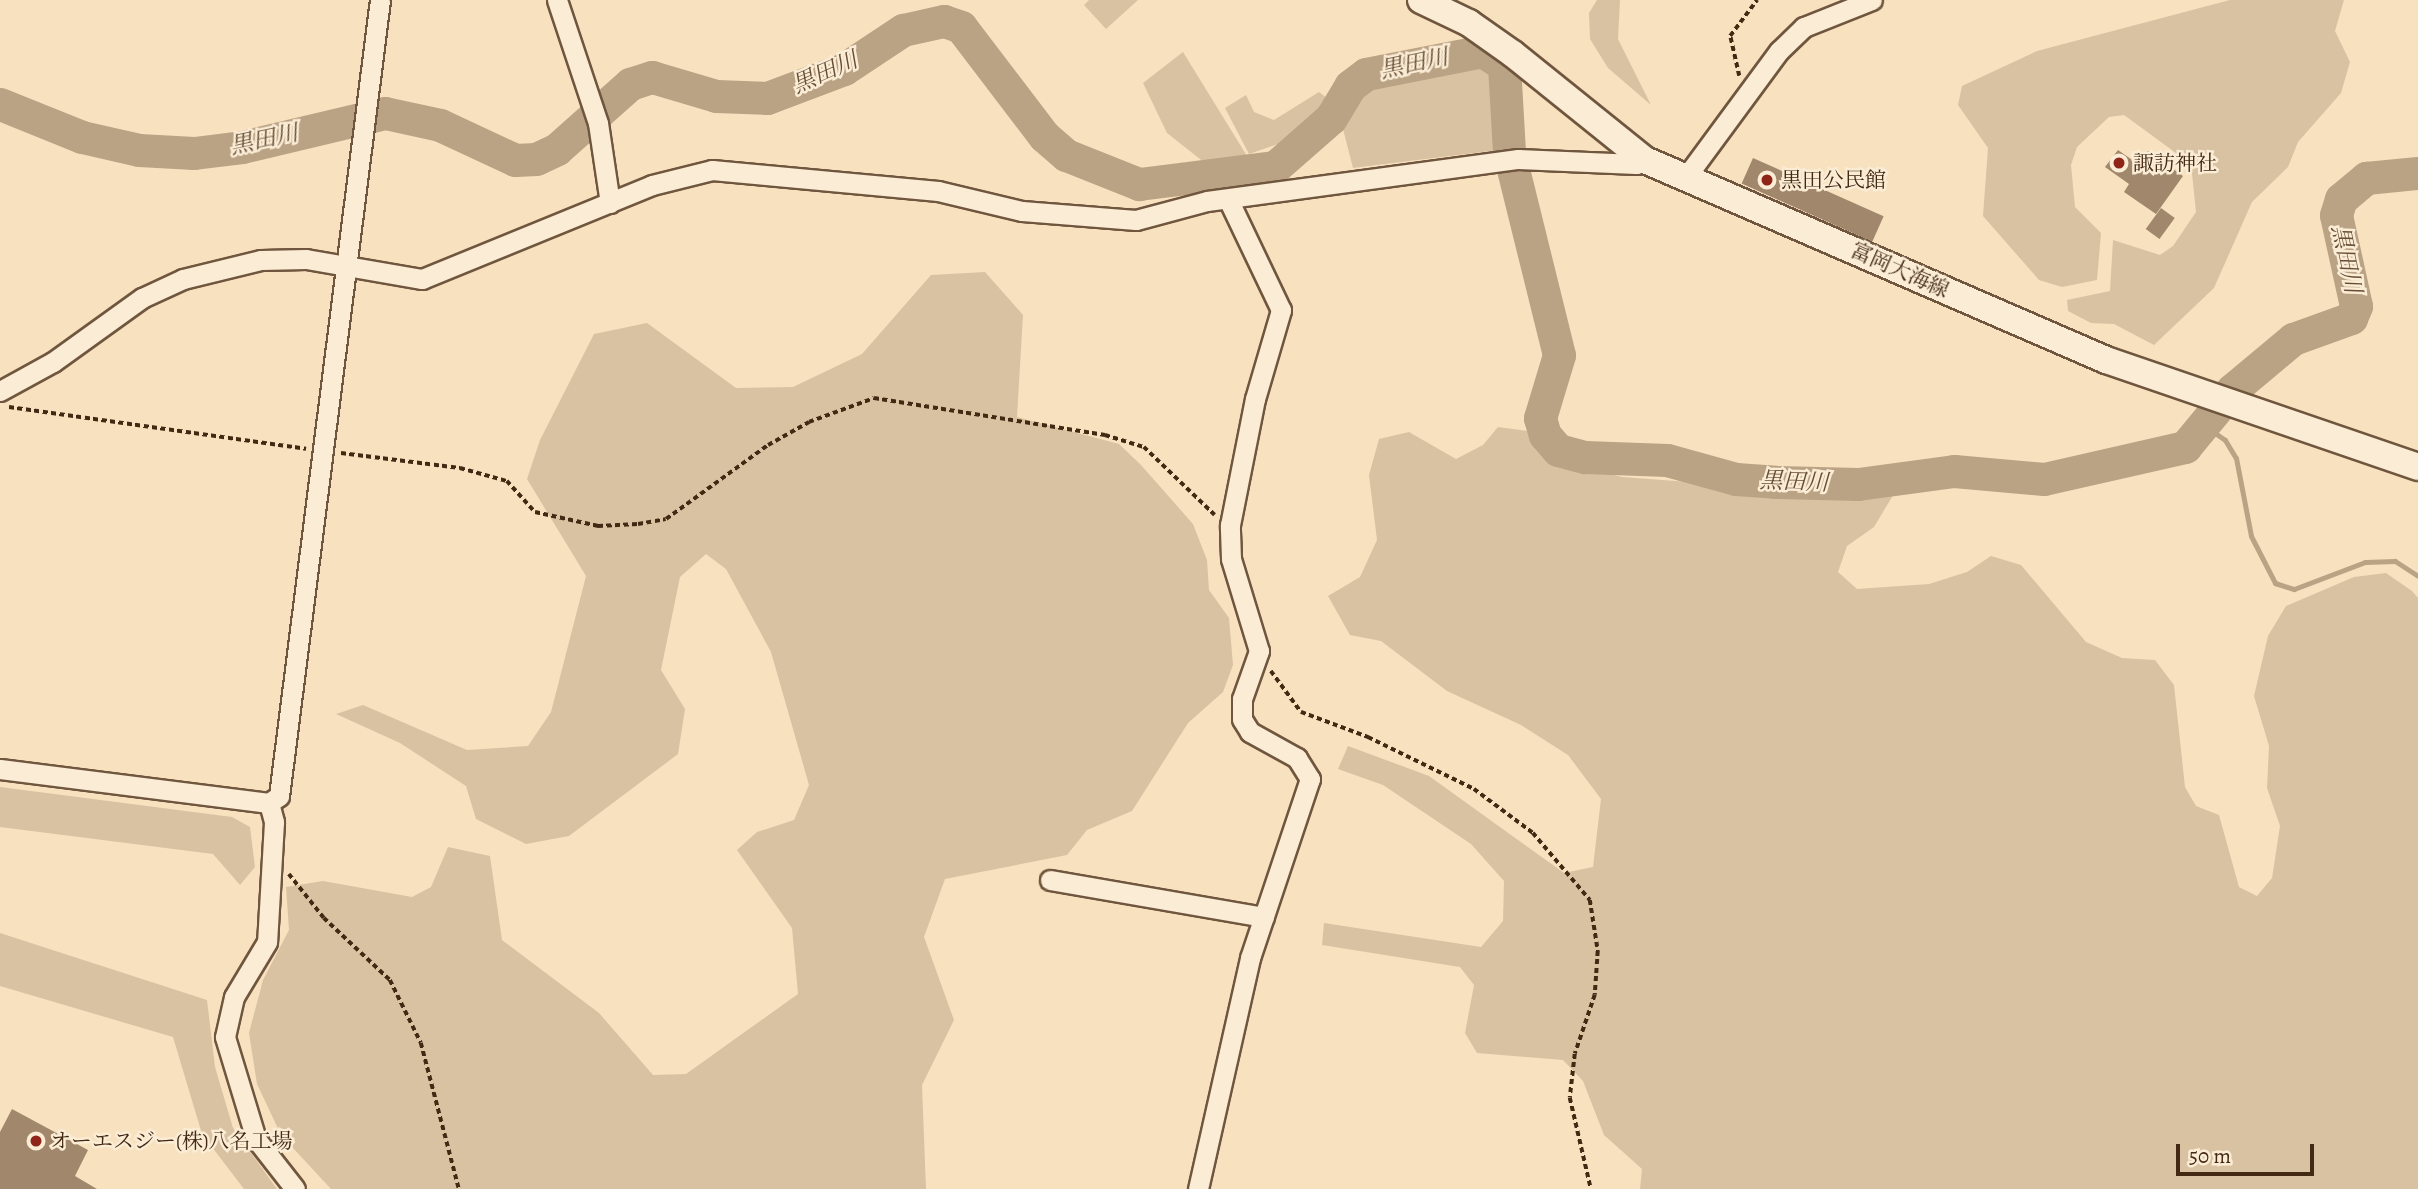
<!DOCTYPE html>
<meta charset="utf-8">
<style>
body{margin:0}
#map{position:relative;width:2418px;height:1189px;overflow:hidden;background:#f8e1be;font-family:Alegreya,"Noto Serif JP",serif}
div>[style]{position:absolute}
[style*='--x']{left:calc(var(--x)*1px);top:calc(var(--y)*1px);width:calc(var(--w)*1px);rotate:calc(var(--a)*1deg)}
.green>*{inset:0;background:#d9c2a1}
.stream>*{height:5px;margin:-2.5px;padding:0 2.5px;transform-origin:2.5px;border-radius:2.5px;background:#baa284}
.river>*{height:33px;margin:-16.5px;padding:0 16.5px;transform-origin:16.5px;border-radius:16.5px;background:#baa284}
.building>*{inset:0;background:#a1886c;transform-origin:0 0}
.path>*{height:3.5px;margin-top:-1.75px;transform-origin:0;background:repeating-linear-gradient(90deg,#432813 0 5px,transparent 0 8.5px)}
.roads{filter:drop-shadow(2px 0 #70563e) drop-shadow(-2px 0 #70563e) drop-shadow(0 2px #70563e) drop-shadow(0 -2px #70563e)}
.street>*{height:19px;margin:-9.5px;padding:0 9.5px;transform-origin:9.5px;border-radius:9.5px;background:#faecd5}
.secondary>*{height:26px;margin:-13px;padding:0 13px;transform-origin:13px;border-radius:13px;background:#faecd5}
.dots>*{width:19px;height:19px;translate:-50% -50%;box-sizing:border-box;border:4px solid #faecd5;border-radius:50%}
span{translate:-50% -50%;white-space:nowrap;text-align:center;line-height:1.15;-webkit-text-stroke:5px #faecd5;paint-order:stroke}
.poi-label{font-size:21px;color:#432813}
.left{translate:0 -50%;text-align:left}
.street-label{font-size:21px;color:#432813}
.water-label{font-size:23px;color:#674d35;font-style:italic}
.scale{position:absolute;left:2176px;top:1144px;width:138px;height:32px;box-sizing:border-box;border:4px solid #432813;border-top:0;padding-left:9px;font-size:21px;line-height:24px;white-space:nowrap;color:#432813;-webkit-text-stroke:5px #faecd5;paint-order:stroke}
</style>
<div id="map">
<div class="green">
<div style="clip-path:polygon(1089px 0,1138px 0,1106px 29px,1084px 5px)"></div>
<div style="clip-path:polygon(1597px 0,1620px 0,1618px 39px,1651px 105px,1608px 68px,1590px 39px,1589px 13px)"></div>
<div style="clip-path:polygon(2230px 0,2344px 0,2335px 31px,2350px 62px,2341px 93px,2298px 142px,2288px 167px,2252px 202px,2214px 288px,2154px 345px,2114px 324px,2091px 323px,2068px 311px,2067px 300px,2110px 291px,2113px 240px,2160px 255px,2173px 246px,2196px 212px,2191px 164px,2124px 115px,2109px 117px,2077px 147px,2071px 165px,2075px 207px,2101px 233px,2097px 280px,2062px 287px,2039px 280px,1983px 216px,1988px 148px,1958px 105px,1962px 86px,2037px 51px)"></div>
<div style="clip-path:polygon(1183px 52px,1247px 156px,1205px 163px,1167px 133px,1143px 83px)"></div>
<div style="clip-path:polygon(1471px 62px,1490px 71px,1498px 150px,1353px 168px,1343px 129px,1368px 88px,1392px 77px)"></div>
<div style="clip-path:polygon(1319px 92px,1327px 98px,1317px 116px,1284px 142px,1249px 154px,1225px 108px,1246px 95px,1254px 112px,1274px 120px)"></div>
<div style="clip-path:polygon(985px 272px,1023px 315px,1017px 417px,1119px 444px,1141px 465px,1193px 524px,1207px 560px,1209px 590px,1229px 618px,1233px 665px,1223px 692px,1188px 723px,1132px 811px,1087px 830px,1067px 855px,945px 879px,924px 937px,954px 1020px,922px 1085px,926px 1189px,331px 1189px,281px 1135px,257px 1084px,249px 1033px,263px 980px,289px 930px,286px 887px,323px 881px,412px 897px,431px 887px,448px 847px,490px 856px,502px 940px,599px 1013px,653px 1075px,686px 1074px,798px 994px,792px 928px,737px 850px,757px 832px,794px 820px,809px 785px,771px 652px,726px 569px,706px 554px,680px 577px,661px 670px,685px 709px,678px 754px,569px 836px,526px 844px,476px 819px,466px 786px,400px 743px,336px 714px,363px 705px,467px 750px,528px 746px,551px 712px,586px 576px,527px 479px,540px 440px,594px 334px,647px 323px,736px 388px,793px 387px,862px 354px,931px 275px)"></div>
<div style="clip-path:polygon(1498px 427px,1528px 431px,1558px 461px,1622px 477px,1835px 493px,1898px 487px,1874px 527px,1847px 546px,1838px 572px,1857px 589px,1929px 584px,1967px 572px,1991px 556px,2021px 565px,2086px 642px,2122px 658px,2155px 660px,2174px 685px,2185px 787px,2196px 806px,2219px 815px,2239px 887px,2257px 896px,2272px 878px,2280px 826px,2267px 788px,2269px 746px,2254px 696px,2268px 636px,2286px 606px,2354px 577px,2386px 573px,2412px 591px,2418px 598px,2418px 1189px,1640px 1189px,1642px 1169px,1604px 1135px,1583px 1081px,1563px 1060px,1477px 1053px,1465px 1033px,1474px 985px,1460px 967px,1322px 945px,1324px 923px,1481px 947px,1503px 921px,1504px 881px,1471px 844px,1383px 785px,1338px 769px,1348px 746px,1429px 776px,1564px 873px,1593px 867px,1601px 799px,1568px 755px,1521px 725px,1447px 691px,1381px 641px,1350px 635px,1328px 596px,1360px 577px,1377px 540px,1369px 475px,1379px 439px,1409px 432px,1456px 459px,1483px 445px)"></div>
<div style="clip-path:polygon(0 787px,232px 817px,250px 827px,255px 867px,240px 885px,213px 854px,0 827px)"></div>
<div style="clip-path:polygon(0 933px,207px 1000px,215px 1067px,233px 1128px,277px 1189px,244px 1189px,202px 1134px,173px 1037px,0 986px)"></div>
</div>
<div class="stream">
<div style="--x:2205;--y:426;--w:24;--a:35"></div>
<div style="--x:2225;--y:440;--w:21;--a:59"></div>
<div style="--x:2236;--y:458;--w:79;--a:79.1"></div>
<div style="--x:2251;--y:536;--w:53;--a:62.9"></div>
<div style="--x:2275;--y:583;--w:20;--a:18"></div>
<div style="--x:2294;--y:589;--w:76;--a:-20.8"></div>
<div style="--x:2365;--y:562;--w:30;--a:-2"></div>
<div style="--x:2395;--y:561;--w:27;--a:33"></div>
</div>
<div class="river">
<div style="--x:0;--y:104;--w:88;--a:21.9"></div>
<div style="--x:82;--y:137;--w:58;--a:12.8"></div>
<div style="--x:139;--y:150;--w:55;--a:3.1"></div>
<div style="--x:194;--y:153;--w:48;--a:-7.1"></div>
<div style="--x:242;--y:147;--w:147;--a:-13.4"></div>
<div style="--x:385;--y:113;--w:56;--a:12.3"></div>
<div style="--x:440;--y:125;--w:83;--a:25"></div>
<div style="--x:515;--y:160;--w:21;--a:-3"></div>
<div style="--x:536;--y:159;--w:23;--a:-25"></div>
<div style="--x:557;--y:149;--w:98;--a:-41.7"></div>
<div style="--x:630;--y:84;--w:23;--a:-18"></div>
<div style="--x:652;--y:77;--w:67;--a:16.5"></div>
<div style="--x:716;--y:96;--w:51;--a:2.2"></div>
<div style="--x:767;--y:98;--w:82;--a:-20.6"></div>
<div style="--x:844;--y:69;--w:71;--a:-33.5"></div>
<div style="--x:903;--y:30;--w:42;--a:-12.4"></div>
<div style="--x:944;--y:21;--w:18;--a:19"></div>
<div style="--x:961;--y:27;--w:137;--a:52.7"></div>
<div style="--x:1044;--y:136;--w:29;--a:41"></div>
<div style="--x:1066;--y:155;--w:79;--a:21.7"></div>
<div style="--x:1139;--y:184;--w:137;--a:-7.1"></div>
<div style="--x:1275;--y:167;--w:74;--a:-41.2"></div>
<div style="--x:1331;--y:118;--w:37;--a:-59"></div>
<div style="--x:1350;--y:86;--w:20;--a:-37"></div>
<div style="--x:1366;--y:74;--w:119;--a:-11.1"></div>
<div style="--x:1483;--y:51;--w:25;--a:34"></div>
<div style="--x:1504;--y:65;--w:88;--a:86.7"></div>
<div style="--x:1509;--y:153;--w:208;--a:76.1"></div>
<div style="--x:1559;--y:355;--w:66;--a:106.8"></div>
<div style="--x:1540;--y:418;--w:18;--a:74"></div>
<div style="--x:1545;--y:435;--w:20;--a:49"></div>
<div style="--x:1558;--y:450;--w:28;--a:15"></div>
<div style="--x:1585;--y:457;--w:82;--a:2.1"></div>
<div style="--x:1667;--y:460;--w:72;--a:15.4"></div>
<div style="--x:1736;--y:479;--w:39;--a:4"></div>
<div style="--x:1775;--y:482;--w:83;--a:1.4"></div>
<div style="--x:1858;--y:484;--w:97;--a:-7.7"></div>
<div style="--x:1954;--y:471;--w:90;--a:5.1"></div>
<div style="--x:2044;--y:479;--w:145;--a:-12.8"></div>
<div style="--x:2185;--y:447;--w:74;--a:-50.5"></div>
<div style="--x:2232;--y:390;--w:80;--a:-39.9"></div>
<div style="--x:2293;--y:339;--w:62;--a:-19.9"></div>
<div style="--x:2351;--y:318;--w:13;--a:-67"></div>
<div style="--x:2356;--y:306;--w:93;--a:-102.4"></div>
<div style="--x:2336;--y:215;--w:17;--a:-73"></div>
<div style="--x:2341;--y:199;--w:33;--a:-40"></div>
<div style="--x:2366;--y:178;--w:52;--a:-5.5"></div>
</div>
<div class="building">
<div style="clip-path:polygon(2118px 150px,2138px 164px,2148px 151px,2183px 176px,2156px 214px,2124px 192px,2129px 184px,2105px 167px)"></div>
<div style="left:1753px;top:158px;width:143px;height:28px;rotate:24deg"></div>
<div style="left:2161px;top:208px;width:17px;height:26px;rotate:36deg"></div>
<div style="clip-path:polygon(12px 1109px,88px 1150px,75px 1176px,97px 1189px,0 1189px,0 1132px)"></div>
</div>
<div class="path">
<div style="--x:1739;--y:76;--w:41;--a:-102.7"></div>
<div style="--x:1730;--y:36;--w:45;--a:-53.1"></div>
<div style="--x:9;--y:407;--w:300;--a:8"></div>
<div style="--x:341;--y:453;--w:120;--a:7.2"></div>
<div style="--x:460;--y:468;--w:49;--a:15.5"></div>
<div style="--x:507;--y:481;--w:42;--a:47.9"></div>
<div style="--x:535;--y:512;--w:65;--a:12.5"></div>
<div style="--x:598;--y:526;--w:40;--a:-2.9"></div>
<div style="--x:638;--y:524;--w:28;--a:-10"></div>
<div style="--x:666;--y:519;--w:126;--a:-36"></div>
<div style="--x:768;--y:445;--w:47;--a:-29.3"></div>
<div style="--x:809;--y:422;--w:69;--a:-20.3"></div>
<div style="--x:874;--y:398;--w:234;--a:9.1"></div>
<div style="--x:1105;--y:435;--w:41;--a:17.1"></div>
<div style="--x:1144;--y:447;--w:98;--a:43.8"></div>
<div style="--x:1271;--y:671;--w:51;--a:53.8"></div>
<div style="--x:1301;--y:712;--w:72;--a:20.5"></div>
<div style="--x:1368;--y:737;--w:118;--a:26.1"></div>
<div style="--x:1474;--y:789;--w:74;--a:36.7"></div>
<div style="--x:1533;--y:833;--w:88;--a:49.6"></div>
<div style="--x:1590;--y:900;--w:52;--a:81.1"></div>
<div style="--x:1598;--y:951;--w:44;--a:93.9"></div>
<div style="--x:1595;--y:995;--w:62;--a:108.7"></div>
<div style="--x:1575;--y:1054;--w:44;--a:96.5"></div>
<div style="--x:1570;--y:1098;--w:93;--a:77"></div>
<div style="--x:289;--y:874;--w:56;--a:51.5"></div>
<div style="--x:324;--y:918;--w:91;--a:43.2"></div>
<div style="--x:390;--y:980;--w:70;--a:63.8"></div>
<div style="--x:421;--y:1043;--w:151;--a:75.4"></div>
</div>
<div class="roads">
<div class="street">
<div style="--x:557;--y:0;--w:130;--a:71.6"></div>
<div style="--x:598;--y:123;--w:81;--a:81.5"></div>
<div style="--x:1686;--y:177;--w:157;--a:-53.6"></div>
<div style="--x:1779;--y:51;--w:35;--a:-44"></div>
<div style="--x:1804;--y:27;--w:73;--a:-21.7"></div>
<div style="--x:0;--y:391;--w:60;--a:-28.7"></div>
<div style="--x:53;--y:362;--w:110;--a:-35.7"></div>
<div style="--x:142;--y:298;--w:45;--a:-24.9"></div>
<div style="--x:183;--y:279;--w:80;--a:-13.7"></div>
<div style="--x:261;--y:260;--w:45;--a:-1.3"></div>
<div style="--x:306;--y:259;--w:118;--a:9.8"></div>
<div style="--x:422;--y:279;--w:248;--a:-22.2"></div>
<div style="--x:652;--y:185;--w:62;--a:-14"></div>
<div style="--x:712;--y:170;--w:227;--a:5.3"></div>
<div style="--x:938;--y:191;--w:86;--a:13.4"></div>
<div style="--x:1022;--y:211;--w:114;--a:4.5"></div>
<div style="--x:1136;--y:220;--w:73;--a:-15"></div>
<div style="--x:1207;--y:201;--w:314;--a:-7.7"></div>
<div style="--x:1518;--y:159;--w:118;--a:2.4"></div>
<div style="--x:1636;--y:164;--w:10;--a:-24"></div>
<div style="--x:0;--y:769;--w:271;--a:7.2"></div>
<div style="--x:269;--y:803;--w:12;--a:-35"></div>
<div style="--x:279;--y:796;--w:802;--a:-82.77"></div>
<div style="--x:269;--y:803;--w:20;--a:75"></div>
<div style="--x:274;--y:822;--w:120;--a:93.3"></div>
<div style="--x:267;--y:942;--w:64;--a:121"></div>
<div style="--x:234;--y:997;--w:41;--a:102.7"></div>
<div style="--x:225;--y:1037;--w:107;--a:73.1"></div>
<div style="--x:256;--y:1139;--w:63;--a:52"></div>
<div style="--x:1050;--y:880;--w:217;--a:9.8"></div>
<div style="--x:1198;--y:1189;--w:237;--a:-77.3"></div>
<div style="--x:1250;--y:958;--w:189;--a:-71.5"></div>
<div style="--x:1310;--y:779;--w:25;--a:-122"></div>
<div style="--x:1297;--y:758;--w:54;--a:-151"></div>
<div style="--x:1250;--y:732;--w:15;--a:-122"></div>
<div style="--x:1242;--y:719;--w:20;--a:-90"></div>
<div style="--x:1242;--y:699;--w:51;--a:-70.5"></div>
<div style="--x:1259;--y:651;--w:96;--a:-106.9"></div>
<div style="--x:1231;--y:559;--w:34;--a:-92"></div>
<div style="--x:1230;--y:525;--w:128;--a:-78.8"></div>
<div style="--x:1255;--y:399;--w:93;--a:-73.7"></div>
<div style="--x:1281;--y:310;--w:121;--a:-115.5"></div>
</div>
<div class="secondary">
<div style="--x:1421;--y:0;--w:53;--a:25.6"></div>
<div style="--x:1469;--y:23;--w:54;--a:35.2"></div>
<div style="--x:1513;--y:54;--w:169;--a:38.8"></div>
<div style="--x:1645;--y:160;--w:503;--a:23.45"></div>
<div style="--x:2106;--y:360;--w:330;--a:18.9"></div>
</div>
</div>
<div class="dots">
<div style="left:2119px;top:163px;background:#8f2418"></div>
<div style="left:1767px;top:180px;background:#8f2418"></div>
<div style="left:36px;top:1141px;background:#8f2418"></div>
</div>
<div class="poi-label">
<span class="left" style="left:2133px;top:163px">諏訪神社</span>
<span class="left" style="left:1781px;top:180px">黒田公民館</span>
<span class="left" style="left:50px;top:1141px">オーエスジー(株)八名工場</span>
</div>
<div class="street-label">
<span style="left:1900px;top:270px;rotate:24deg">富岡大海線</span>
</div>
<div class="water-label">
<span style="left:1414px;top:64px;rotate:-12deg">黒田川</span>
<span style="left:825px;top:73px;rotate:-24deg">黒田川</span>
<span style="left:264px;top:140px;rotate:-12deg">黒田川</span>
<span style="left:2346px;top:259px;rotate:78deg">黒田川</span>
<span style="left:1794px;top:482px;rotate:2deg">黒田川</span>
</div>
<div class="scale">50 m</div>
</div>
